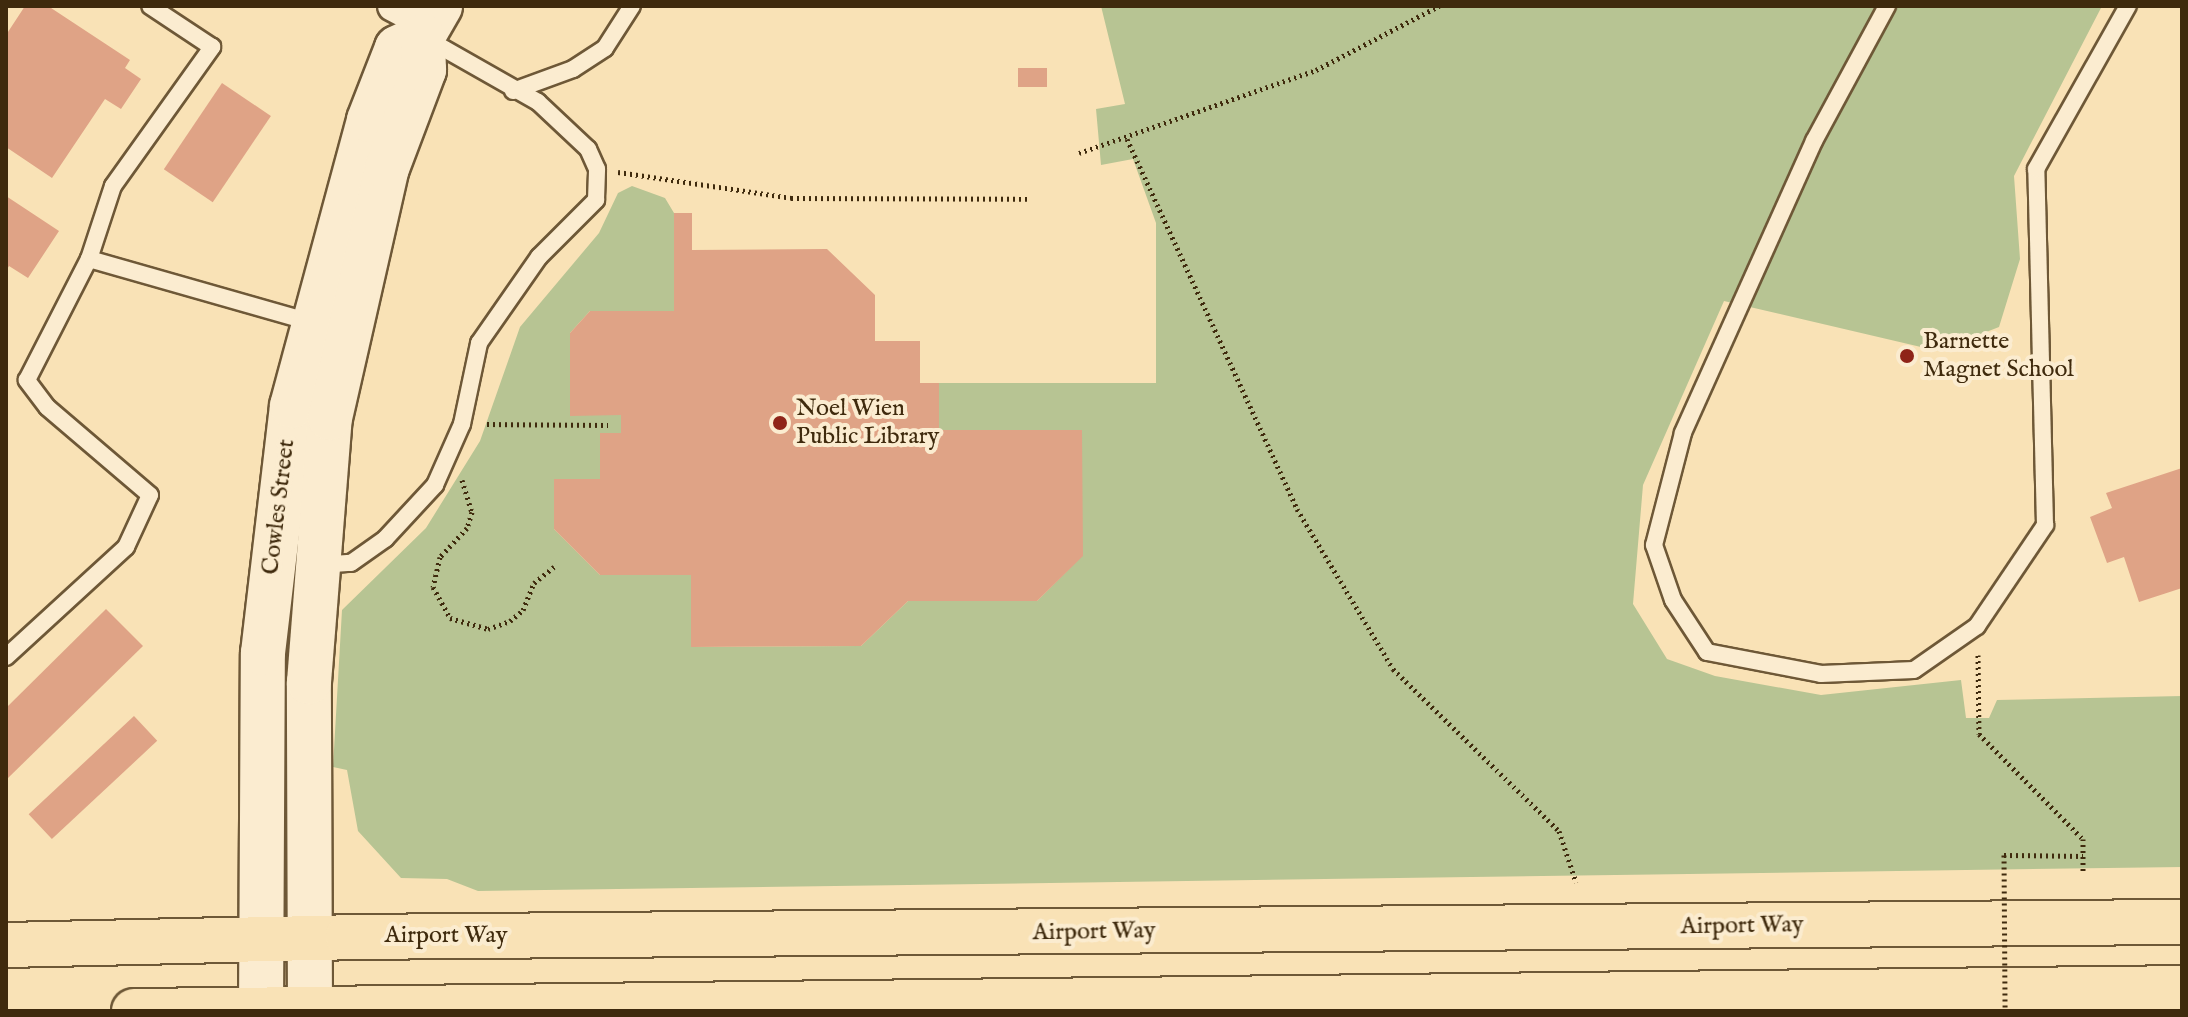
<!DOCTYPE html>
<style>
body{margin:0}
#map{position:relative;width:2188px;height:1017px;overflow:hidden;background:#f9e2b6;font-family:"IM FELL English",serif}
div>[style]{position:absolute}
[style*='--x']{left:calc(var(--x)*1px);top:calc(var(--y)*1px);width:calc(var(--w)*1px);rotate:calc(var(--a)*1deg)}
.green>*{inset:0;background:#b7c493}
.building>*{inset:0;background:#dfa386;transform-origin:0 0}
.path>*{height:5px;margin-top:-2.5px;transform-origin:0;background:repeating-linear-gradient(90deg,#3f2a0d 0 2px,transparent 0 6px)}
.roads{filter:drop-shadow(2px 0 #6e5837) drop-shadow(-2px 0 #6e5837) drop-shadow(0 2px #6e5837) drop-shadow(0 -2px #6e5837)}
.lane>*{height:16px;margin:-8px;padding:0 8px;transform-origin:8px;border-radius:8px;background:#fbecd0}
.street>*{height:30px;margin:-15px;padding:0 15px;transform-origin:15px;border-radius:15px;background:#fbecd0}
.secondary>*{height:44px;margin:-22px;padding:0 22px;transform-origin:22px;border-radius:22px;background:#fbecd0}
.primary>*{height:44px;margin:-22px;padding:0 22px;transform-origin:22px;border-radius:22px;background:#f9e2b6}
.path-bridge>*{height:5px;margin-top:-2.5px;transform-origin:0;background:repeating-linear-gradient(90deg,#3f2a0d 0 2px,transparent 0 6px)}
.dots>*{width:22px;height:22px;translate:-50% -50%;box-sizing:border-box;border:4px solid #fbecd0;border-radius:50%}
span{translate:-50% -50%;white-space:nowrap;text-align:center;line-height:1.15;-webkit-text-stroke:8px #fbecd0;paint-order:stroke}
.poi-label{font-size:24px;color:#3f2a0d}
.left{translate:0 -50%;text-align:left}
.street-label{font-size:24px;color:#3f2a0d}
.frame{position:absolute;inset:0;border:8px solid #3f2a0d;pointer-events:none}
</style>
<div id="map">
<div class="green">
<div style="clip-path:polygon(1101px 6px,2102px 6px,2014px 176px,2020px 259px,1999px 327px,1938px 351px,1724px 301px,1643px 485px,1633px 604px,1667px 659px,1715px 676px,1821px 695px,1961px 680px,1966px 718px,1989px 718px,1997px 700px,2182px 696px,2182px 867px,478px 891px,447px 879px,401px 878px,358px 831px,347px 770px,333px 767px,342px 610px,426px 528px,480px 441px,520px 327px,599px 233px,618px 193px,632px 186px,665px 198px,674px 213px,674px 311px,590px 311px,570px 333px,570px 415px,621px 415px,621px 433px,600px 434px,600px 479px,554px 479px,554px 529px,600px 575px,691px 575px,691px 647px,861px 646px,908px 601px,1037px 601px,1082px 556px,1082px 431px,939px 430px,939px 383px,1156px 383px,1156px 223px,1133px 159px,1101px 165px,1096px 109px,1125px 104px)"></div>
</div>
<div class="building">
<div style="clip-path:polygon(25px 6px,48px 6px,130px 60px,125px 68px,141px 79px,121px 109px,105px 99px,52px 178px,6px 147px,6px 35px)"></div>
<div style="left:1018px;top:68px;width:29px;height:19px"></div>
<div style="left:222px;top:83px;width:59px;height:104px;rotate:34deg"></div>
<div style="clip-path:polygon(6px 196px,59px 231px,28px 278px,9px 266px,6px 271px)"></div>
<div style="clip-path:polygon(674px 213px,692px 213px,692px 250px,827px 249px,875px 295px,875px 341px,920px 341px,920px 383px,939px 383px,939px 430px,1082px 430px,1083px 556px,1037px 601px,908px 601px,861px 646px,691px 647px,691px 575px,600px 575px,554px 529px,554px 479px,600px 479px,600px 433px,621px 433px,621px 415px,570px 416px,570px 333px,590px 311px,674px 311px)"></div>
<div style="clip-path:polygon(2182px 468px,2182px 588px,2139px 602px,2124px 557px,2107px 563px,2090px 517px,2112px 508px,2106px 493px)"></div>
<div style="clip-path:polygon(106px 609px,143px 646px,6px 780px,6px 708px)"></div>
<div style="left:134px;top:716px;width:34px;height:144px;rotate:47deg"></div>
</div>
<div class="path">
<div style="--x:1127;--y:139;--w:407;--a:65.3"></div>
<div style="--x:1297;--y:509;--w:187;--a:59"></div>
<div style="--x:1393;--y:669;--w:232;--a:44.3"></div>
<div style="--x:1559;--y:831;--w:54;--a:71.6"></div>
<div style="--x:1079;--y:153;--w:251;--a:-19.3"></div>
<div style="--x:1316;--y:70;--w:139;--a:-27.5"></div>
<div style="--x:618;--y:172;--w:175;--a:8.5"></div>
<div style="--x:791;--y:198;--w:236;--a:0.2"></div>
<div style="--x:487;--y:424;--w:121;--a:0.5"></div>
<div style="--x:462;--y:480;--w:34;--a:73"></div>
<div style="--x:472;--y:512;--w:17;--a:107"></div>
<div style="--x:467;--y:528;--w:40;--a:133"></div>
<div style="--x:440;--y:557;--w:31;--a:103"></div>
<div style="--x:433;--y:587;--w:35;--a:61"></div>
<div style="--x:450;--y:618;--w:40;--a:16"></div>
<div style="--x:488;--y:629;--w:23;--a:-20"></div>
<div style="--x:510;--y:621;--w:17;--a:-40"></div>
<div style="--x:523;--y:610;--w:29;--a:-68"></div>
<div style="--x:534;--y:583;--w:26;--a:-39"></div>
<div style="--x:1978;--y:655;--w:79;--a:89.3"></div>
<div style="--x:1979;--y:734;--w:148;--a:45.3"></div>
<div style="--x:2083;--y:839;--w:33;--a:90"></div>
<div style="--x:2004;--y:855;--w:79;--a:0.7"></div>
</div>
<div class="roads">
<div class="lane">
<div style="--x:1887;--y:6;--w:153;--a:118.4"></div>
<div style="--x:1814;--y:141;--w:320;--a:114.2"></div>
<div style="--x:1683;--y:433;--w:116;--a:104.5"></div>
<div style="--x:1654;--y:545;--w:58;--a:70.9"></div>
<div style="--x:1673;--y:600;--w:62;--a:56.8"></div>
<div style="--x:1707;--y:652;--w:116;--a:10.9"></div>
<div style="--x:1821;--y:674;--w:93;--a:-2.5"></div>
<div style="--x:1914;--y:670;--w:77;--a:-34.9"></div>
<div style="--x:1977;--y:626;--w:122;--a:-56"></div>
<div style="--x:2045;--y:525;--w:356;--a:-91.4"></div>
<div style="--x:2036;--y:169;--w:187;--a:-60.6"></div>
<div style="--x:513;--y:91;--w:64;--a:-20.1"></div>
<div style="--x:573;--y:69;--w:38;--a:-33"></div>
<div style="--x:605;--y:48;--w:50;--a:-57.3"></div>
<div style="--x:89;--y:259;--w:233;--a:15.9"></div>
<div style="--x:319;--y:565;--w:32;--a:-4"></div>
<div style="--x:351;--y:563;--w:42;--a:-35.2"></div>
<div style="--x:385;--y:539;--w:74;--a:-47.2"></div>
<div style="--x:435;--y:485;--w:67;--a:-66.1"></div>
<div style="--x:462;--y:424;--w:83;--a:-78.1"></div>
<div style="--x:479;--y:343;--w:105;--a:-55.1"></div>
<div style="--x:539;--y:257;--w:81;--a:-45"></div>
<div style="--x:596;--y:200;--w:31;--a:-88"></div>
<div style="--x:597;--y:169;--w:22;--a:-114"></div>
<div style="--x:588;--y:149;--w:69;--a:-136.8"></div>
<div style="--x:538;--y:102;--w:125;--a:-150.4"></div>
<div style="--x:6;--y:657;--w:163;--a:-42.5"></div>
<div style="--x:126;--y:547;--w:57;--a:-65.2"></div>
<div style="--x:150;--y:495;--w:135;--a:-139.5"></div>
<div style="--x:47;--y:407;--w:34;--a:-127"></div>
<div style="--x:27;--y:380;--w:136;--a:-62.9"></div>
<div style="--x:89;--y:259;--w:77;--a:-71.8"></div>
<div style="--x:113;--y:186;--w:171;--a:-54.5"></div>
<div style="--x:212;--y:47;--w:74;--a:-146.5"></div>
</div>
<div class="street">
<div style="--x:393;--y:6;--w:43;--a:27.8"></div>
</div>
<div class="secondary">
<div style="--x:261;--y:1011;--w:358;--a:-89.7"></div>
<div style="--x:263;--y:653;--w:249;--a:-83.3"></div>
<div style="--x:292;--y:406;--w:296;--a:-74.9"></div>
<div style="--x:369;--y:120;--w:77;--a:-68.7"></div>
<div style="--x:397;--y:48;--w:29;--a:-25"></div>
<div style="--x:423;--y:36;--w:34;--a:-60"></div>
<div style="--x:310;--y:1011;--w:329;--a:-90.2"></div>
<div style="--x:309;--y:682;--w:265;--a:-85.5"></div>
<div style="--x:330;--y:418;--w:256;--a:-77.2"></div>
<div style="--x:387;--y:168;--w:105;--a:-69.3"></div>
<div style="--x:424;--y:70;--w:34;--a:-92"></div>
</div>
<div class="primary">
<div style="--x:6;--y:945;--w:342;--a:-1.3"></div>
<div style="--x:348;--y:937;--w:1834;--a:-0.47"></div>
<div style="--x:134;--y:1011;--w:2048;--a:-0.64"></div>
</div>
</div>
<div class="path-bridge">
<div style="--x:2004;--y:855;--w:156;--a:89.6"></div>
</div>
<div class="dots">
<div style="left:1907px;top:356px;background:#8f2418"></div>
<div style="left:780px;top:423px;background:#8f2418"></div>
</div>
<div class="poi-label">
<span class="left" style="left:1923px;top:356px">Barnette<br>Magnet School</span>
<span class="left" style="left:796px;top:423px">Noel Wien<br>Public Library</span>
</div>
<div class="street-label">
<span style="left:279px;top:507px;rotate:-83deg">Cowles Street</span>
<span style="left:1742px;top:926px;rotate:-1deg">Airport Way</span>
<span style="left:1094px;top:932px;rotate:-1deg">Airport Way</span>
<span style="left:446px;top:936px">Airport Way</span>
</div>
<div class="frame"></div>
</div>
